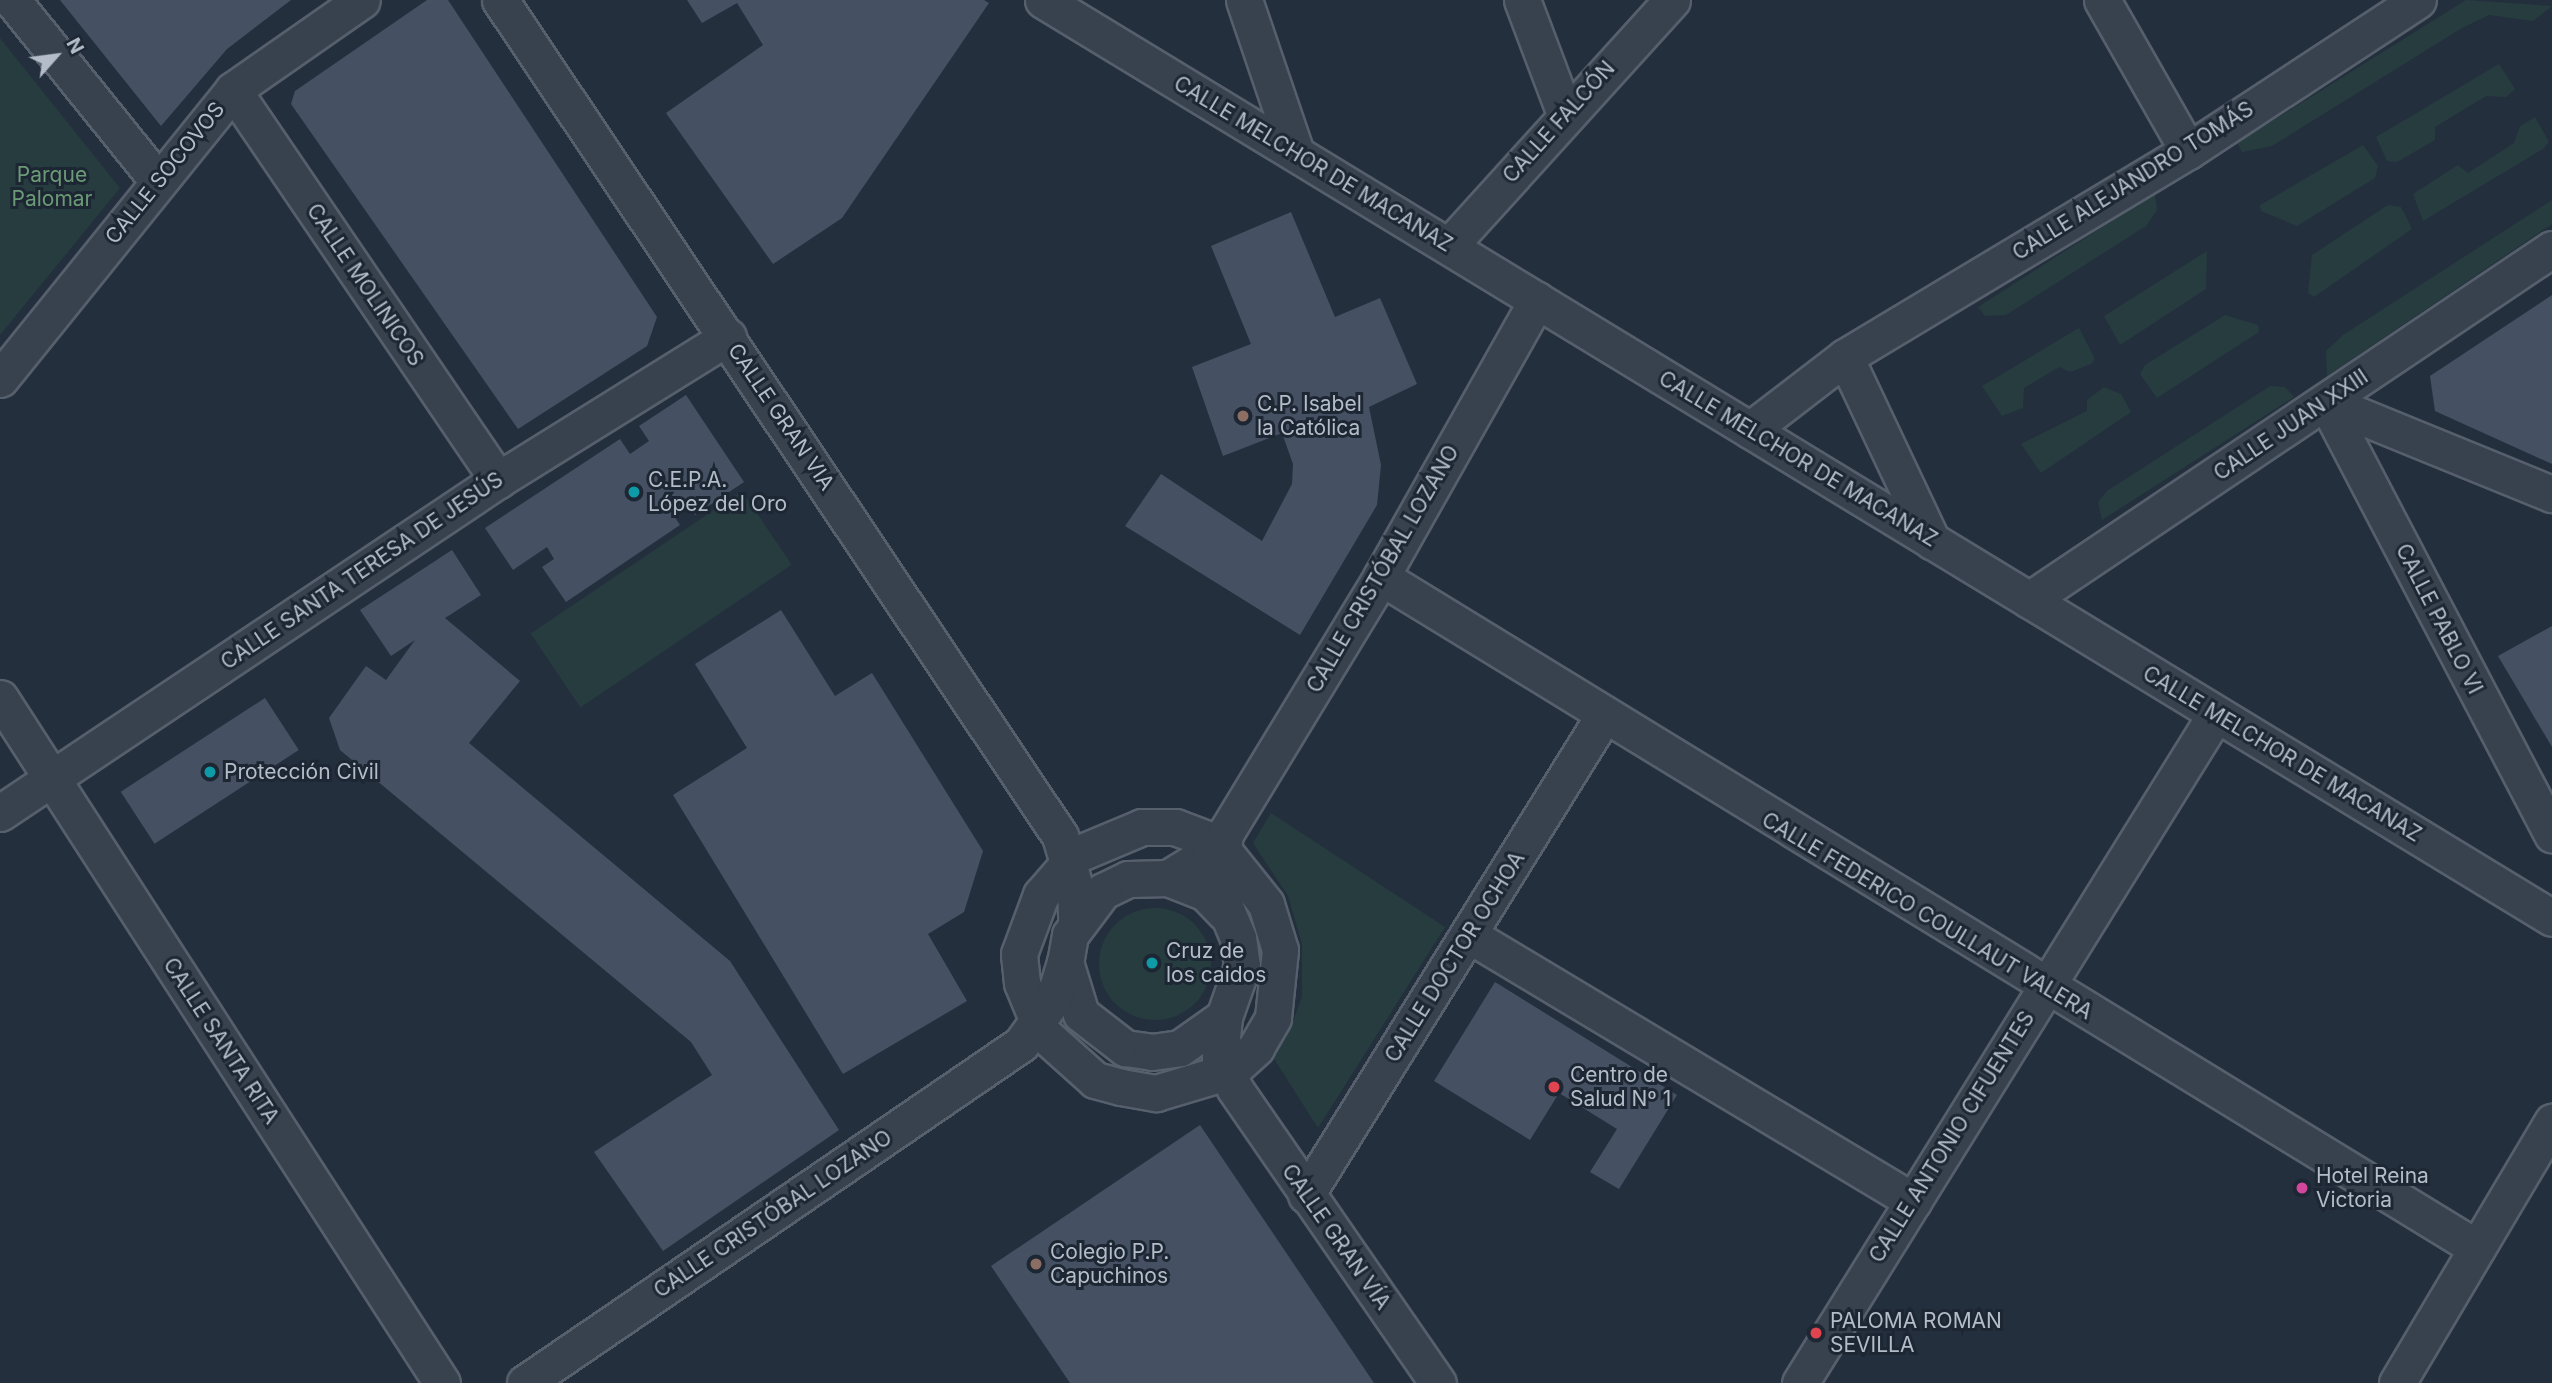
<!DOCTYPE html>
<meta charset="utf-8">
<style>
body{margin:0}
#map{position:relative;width:2552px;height:1383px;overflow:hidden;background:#242f3e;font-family:Inter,sans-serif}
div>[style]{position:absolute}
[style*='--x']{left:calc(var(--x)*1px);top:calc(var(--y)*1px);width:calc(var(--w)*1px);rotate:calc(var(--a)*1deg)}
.green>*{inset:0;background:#263c3f;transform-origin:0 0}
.round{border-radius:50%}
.building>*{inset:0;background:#455162;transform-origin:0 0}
.roads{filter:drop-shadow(2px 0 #565f6c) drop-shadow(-2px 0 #565f6c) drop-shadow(0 2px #565f6c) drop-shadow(0 -2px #565f6c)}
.street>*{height:35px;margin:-17.5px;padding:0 17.5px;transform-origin:17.5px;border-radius:17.5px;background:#38414e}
.dots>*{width:19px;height:19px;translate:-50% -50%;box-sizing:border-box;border:4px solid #1d2633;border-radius:50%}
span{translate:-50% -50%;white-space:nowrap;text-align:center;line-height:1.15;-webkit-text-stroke:6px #1d2633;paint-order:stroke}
.street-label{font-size:21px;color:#b4bcc9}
.park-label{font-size:21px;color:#6b9a76}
.poi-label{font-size:21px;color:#b4bcc9}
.left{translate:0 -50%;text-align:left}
.north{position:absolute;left:21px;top:21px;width:70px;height:70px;-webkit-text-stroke:5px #1d2633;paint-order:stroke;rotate:62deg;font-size:19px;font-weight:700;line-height:28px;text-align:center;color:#b4bcc9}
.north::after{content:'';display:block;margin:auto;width:24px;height:32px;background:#b4bcc9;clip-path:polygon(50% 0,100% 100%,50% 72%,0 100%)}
</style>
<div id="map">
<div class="green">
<div style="clip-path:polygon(2466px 0,2552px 6px,2533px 21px,2489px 15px,2462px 28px,2272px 146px,2242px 152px,2237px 143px)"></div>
<div style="clip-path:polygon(0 38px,120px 188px,0 335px)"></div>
<div style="clip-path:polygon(2499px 64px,2515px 89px,2506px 97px,2486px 96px,2435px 127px,2435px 140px,2397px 162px,2387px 161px,2376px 137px)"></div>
<div style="clip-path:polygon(2535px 117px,2549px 142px,2543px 149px,2423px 221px,2413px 194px,2458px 165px,2468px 173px,2514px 143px,2520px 126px)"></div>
<div style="clip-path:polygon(2363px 145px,2378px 166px,2375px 178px,2297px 226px,2261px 211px,2260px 205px)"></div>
<div style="clip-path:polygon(2155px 193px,2157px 210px,2146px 226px,2006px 315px,1985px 316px,1978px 307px)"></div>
<div style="clip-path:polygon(2552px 200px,2552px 224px,2327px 376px,2326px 351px,2343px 335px)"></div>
<div style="clip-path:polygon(2388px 205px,2401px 207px,2412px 229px,2314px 297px,2308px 293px,2312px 255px)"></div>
<div style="clip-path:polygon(2207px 251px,2206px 289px,2120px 345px,2104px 316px)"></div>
<div style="clip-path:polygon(2225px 315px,2258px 325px,2259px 332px,2157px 398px,2140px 374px,2145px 365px)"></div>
<div style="clip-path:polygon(2079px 328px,2095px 359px,2091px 364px,2070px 372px,2059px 367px,2024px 388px,2023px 408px,2002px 416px,1982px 386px)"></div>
<div style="clip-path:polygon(2270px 386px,2285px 387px,2294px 397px,2102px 520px,2098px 502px,2107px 491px)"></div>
<div style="clip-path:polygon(2104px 387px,2121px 394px,2131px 412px,2041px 473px,2021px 444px,2087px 411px,2087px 400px)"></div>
<div style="left:742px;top:491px;width:89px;height:255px;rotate:56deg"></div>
<div style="clip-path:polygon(1271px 813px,1445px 927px,1318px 1128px,1271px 1054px,1289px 1032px,1302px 997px,1302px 944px,1288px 896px,1253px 843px)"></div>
<div class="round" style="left:1099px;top:908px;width:112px;height:112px"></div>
</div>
<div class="building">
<div style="clip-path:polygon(60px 0,291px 0,227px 49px,161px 126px)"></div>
<div style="clip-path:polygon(427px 0,448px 0,657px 317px,647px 346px,518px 429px,291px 104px,295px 91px)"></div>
<div style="clip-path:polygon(687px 0,984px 0,989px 3px,842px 218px,773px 264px,666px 113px,763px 45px,737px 3px,702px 23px)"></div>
<div style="clip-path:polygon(1291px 212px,1335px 317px,1380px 298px,1417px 384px,1369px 407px,1381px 465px,1377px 505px,1300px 635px,1125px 526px,1161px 474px,1262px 541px,1292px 484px,1293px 464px,1282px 433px,1223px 456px,1192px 367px,1251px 344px,1211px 246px)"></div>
<div style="clip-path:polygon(2552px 295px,2552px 464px,2435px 411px,2430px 376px)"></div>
<div style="clip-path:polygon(686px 395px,744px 482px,695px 515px,687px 502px,672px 513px,680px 525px,566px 602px,542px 567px,554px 559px,547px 547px,513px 570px,485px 528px,620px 439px,630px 454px,649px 441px,639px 426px)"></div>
<div style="clip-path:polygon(452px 550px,481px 595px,445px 618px,520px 681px,469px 743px,730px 961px,839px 1130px,663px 1251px,594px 1152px,712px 1075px,691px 1042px,340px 750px,329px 718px,366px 666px,386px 680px,415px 640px,391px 656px,360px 610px)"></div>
<div style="clip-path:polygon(781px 610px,835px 696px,872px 673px,983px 851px,964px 912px,928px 934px,967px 1001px,843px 1074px,673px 795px,747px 748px,695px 664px)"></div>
<div style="clip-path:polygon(2552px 626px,2552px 747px,2498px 656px)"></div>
<div style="left:265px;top:698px;width:62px;height:172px;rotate:57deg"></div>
<div style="clip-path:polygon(1495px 982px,1677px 1095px,1619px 1189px,1590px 1172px,1617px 1129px,1559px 1093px,1530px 1140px,1434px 1081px)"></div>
<div style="clip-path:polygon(1200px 1125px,1374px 1383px,1070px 1383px,991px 1266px)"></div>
</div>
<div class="roads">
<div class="street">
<div style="--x:12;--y:0;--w:233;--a:51.1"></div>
<div style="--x:500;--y:0;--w:1006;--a:56.18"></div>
<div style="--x:1060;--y:836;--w:53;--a:73.6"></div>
<div style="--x:1075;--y:887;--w:37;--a:88"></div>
<div style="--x:1043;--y:0;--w:1766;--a:31.31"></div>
<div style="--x:1244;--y:0;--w:162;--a:71.2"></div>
<div style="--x:1522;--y:0;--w:122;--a:69.3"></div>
<div style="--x:2102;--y:0;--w:174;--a:60.3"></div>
<div style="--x:233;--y:90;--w:472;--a:55.8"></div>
<div style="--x:1449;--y:246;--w:332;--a:-47.8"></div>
<div style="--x:1845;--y:357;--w:204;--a:64.7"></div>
<div style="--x:0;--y:379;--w:371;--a:-51.1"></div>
<div style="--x:233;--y:90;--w:157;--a:-34.9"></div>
<div style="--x:2326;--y:402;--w:488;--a:62.4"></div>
<div style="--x:2326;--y:402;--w:244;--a:22.2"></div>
<div style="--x:1750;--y:430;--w:120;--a:-37.5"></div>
<div style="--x:1845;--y:357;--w:400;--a:-31"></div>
<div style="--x:2188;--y:151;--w:275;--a:-33.3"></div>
<div style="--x:1381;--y:577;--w:1285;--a:31.48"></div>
<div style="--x:2029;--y:600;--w:630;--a:-33.87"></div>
<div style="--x:0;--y:698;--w:815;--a:57.17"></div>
<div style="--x:0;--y:813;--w:599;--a:-33.77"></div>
<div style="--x:498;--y:480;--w:271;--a:-31.9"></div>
<div style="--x:1222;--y:849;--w:70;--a:51.3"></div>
<div style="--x:1266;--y:904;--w:48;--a:73.1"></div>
<div style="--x:1280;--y:950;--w:68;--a:95.9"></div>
<div style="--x:1273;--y:1018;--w:34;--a:120"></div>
<div style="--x:1256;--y:1048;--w:38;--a:138"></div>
<div style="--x:1080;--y:853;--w:67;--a:-22.8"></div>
<div style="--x:1142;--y:827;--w:33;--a:0"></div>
<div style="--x:1175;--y:827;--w:46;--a:20.4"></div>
<div style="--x:1168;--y:878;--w:48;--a:-31.4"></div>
<div style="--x:1209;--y:853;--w:25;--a:-50"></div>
<div style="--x:1225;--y:834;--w:301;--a:-58.7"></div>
<div style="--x:1381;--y:577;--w:318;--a:-60.6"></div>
<div style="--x:1225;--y:913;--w:28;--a:-134"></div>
<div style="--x:1206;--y:893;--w:41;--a:-158.5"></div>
<div style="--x:1168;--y:878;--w:40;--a:178.6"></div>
<div style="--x:1128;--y:879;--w:28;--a:154"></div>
<div style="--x:1103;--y:891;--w:55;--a:126.9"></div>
<div style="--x:1070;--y:935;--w:27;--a:100"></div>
<div style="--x:1065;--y:962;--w:54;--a:72.9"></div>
<div style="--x:1081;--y:1014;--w:56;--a:37.7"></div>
<div style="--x:1125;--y:1048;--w:27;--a:8"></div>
<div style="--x:1152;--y:1052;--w:28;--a:-8"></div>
<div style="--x:1180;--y:1048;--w:54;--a:-35.2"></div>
<div style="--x:1224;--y:1017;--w:54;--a:-70.6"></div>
<div style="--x:1242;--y:966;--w:28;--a:-98"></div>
<div style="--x:1238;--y:938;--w:52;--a:-112.6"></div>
<div style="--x:1218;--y:890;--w:56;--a:-82.9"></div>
<div style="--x:1469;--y:935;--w:518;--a:30.93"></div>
<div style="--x:1224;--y:1017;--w:41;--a:95.6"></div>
<div style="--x:1220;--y:1058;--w:34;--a:64"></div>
<div style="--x:1235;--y:1089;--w:357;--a:55.4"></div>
<div style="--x:1039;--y:1024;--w:44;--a:-112.5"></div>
<div style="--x:1022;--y:983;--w:29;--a:-96"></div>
<div style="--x:1019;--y:954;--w:63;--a:-69.6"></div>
<div style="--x:1041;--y:895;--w:41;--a:-48.9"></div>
<div style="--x:1046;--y:1036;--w:66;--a:41.9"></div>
<div style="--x:1095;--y:1080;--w:27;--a:15"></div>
<div style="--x:1121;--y:1087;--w:36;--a:10"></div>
<div style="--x:1156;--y:1093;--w:63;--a:-16.7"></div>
<div style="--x:1306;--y:1195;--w:563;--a:-58.15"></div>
<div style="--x:525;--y:1383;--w:601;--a:-34.35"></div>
<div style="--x:1021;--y:1044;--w:57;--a:-54.3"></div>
<div style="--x:1054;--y:998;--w:38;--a:-73"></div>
<div style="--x:1800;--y:1383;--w:788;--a:-58.13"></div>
<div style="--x:2397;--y:1383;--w:304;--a:-59.3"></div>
</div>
</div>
<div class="dots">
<div style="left:1243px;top:416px;background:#8d6e63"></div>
<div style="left:634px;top:492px;background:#0f9aa8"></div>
<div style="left:210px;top:772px;background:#0f9aa8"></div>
<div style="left:1152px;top:963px;background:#0f9aa8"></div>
<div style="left:1554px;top:1087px;background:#e0444e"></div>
<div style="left:2302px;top:1188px;background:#d1479c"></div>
<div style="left:1036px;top:1264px;background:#8d6e63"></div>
<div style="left:1816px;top:1333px;background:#e0444e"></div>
</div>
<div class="street-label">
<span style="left:1559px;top:122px;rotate:-48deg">CALLE FALCÓN</span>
<span style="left:1313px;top:164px;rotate:31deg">CALLE MELCHOR DE MACANAZ</span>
<span style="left:165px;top:173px;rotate:-51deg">CALLE SOCOVOS</span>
<span style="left:2133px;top:181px;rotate:-32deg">CALLE ALEJANDRO TOMÁS</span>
<span style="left:365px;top:285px;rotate:56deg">CALLE MOLINICOS</span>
<span style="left:781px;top:417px;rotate:56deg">CALLE GRAN VIA</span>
<span style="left:2291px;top:425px;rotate:-34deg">CALLE JUAN XXIII</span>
<span style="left:1798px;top:459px;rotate:31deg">CALLE MELCHOR DE MACANAZ</span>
<span style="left:1383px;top:569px;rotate:-60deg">CALLE CRISTÓBAL LOZANO</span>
<span style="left:362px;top:571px;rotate:-34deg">CALLE SANTA TERESA DE JESÚS</span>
<span style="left:2439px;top:619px;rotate:63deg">CALLE PABLO VI</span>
<span style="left:2282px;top:754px;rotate:31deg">CALLE MELCHOR DE MACANAZ</span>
<span style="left:1927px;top:916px;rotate:31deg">CALLE FEDERICO COULLAUT VALERA</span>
<span style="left:1455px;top:957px;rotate:-58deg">CALLE DOCTOR OCHOA</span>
<span style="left:221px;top:1041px;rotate:57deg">CALLE SANTA RITA</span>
<span style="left:1952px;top:1137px;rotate:-58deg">CALLE ANTONIO CIFUENTES</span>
<span style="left:773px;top:1214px;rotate:-34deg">CALLE CRISTÓBAL LOZANO</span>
<span style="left:1336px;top:1237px;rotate:55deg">CALLE GRAN VÍA</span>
</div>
<div class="park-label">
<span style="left:52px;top:187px">Parque<br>Palomar</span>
</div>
<div class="poi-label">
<span class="left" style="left:1257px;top:416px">C.P. Isabel<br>la Católica</span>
<span class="left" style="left:648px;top:492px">C.E.P.A.<br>López del Oro</span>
<span class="left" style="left:224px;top:772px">Protección Civil</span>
<span class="left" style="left:1166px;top:963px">Cruz de<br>los caidos</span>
<span class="left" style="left:1570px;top:1087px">Centro de<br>Salud Nº 1</span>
<span class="left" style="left:2316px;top:1188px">Hotel Reina<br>Victoria</span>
<span class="left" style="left:1050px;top:1264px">Colegio P.P.<br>Capuchinos</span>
<span class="left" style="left:1830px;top:1333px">PALOMA ROMAN<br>SEVILLA</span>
</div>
<div class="north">N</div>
</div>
